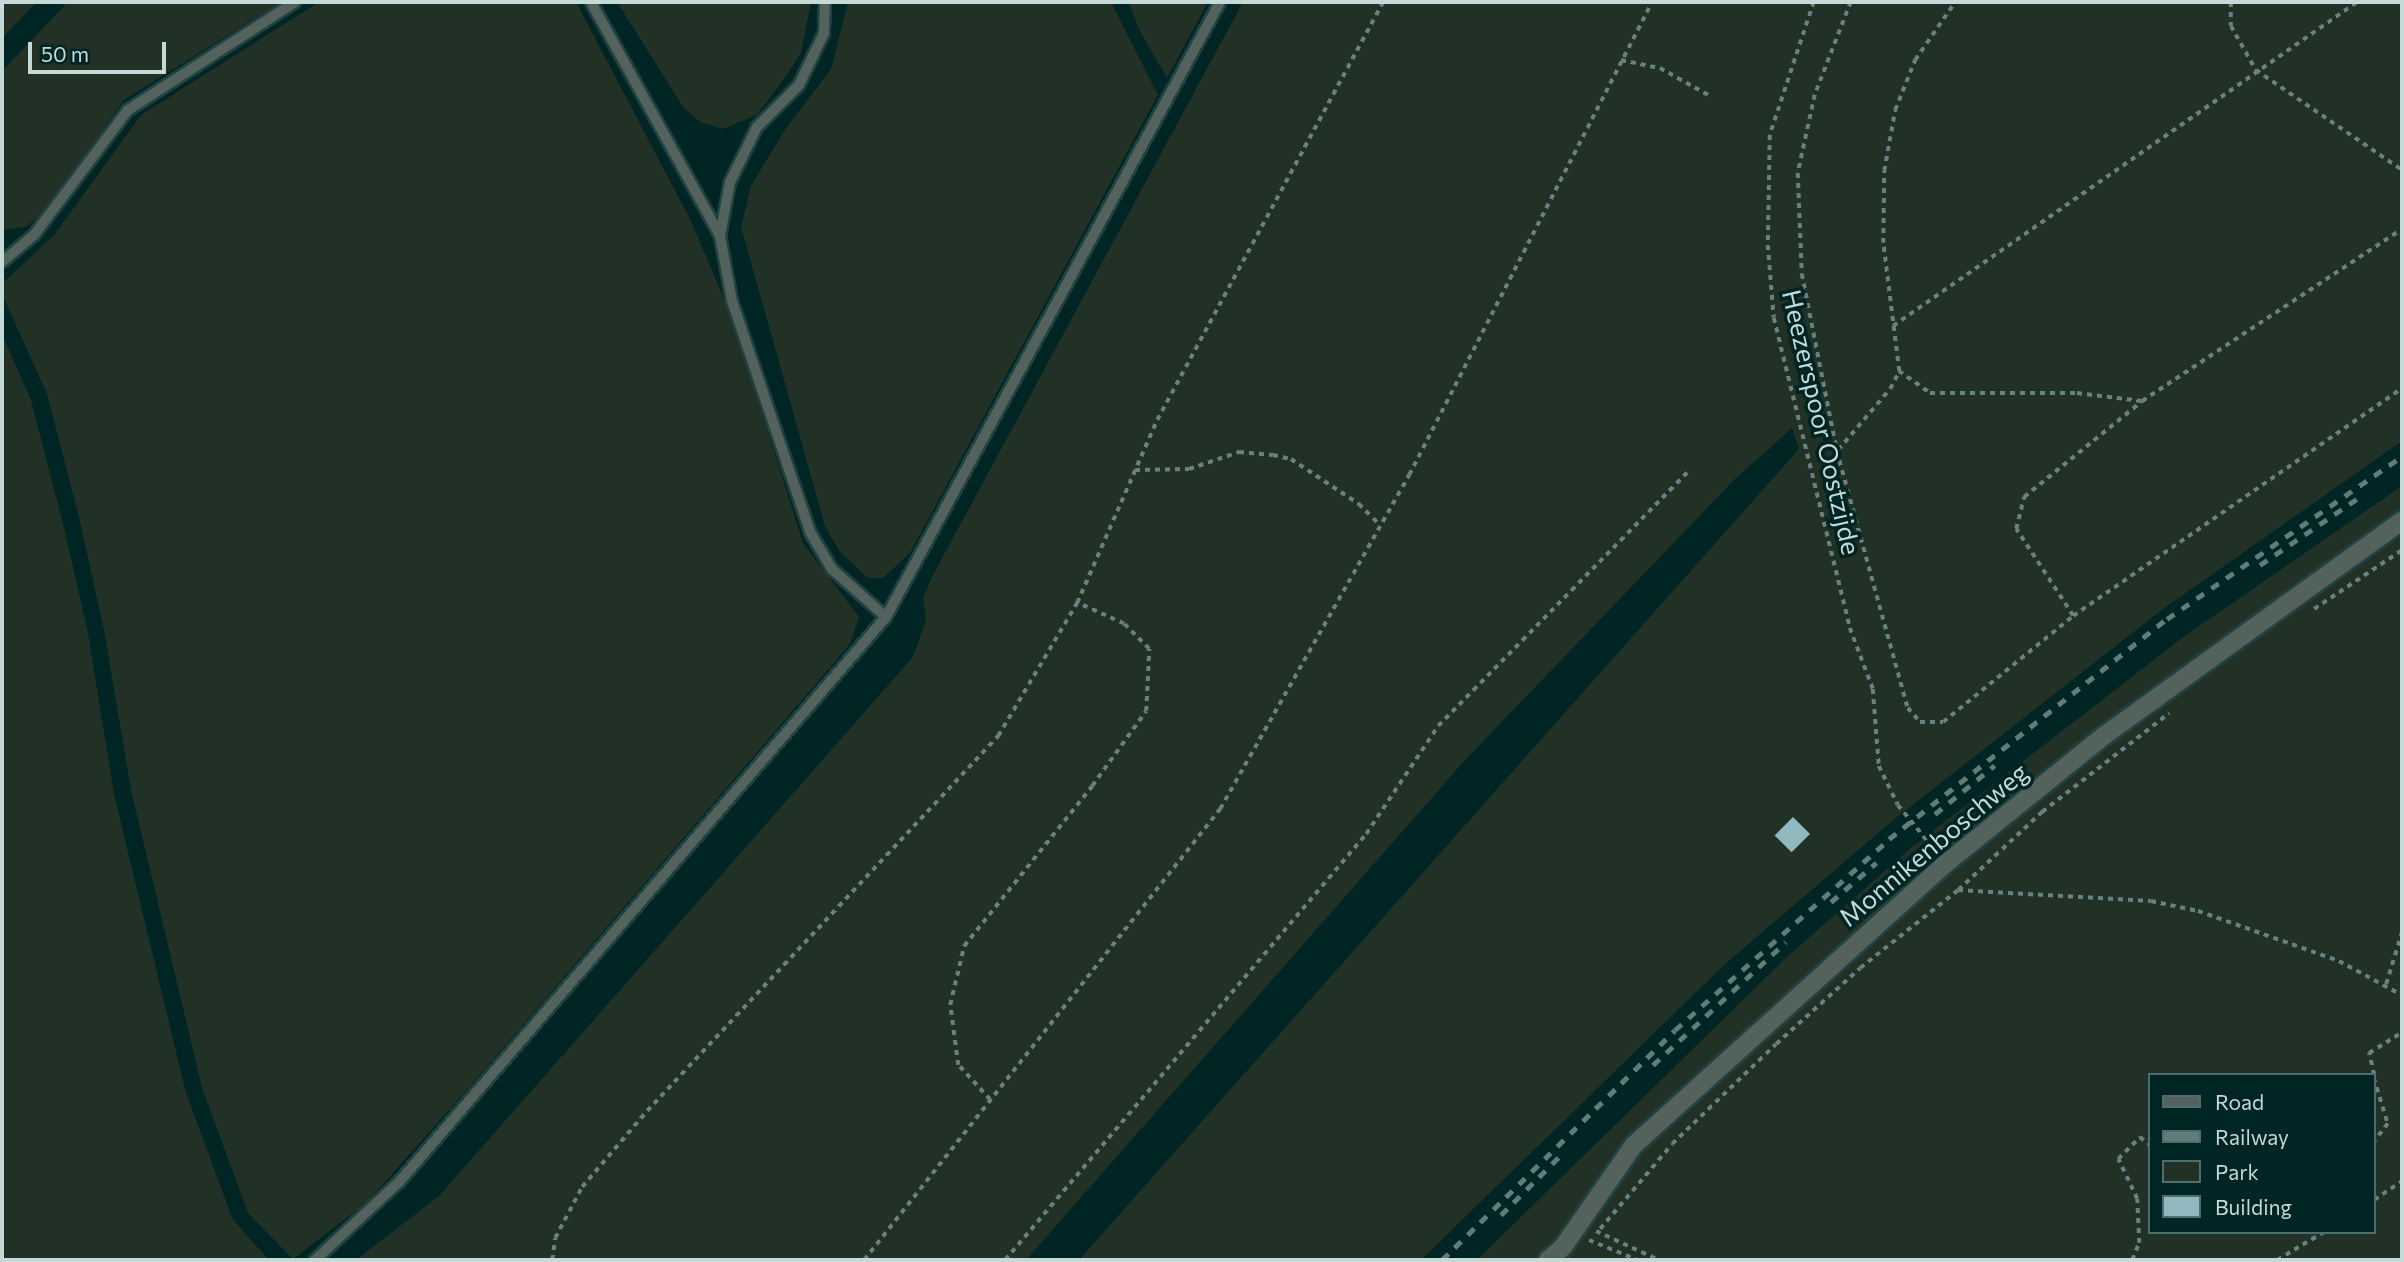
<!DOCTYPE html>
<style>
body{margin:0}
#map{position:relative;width:2404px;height:1262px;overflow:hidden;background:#002524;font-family:Commissioner,sans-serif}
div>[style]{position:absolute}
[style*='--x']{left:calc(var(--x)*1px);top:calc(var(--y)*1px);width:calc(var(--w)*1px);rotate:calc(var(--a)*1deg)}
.green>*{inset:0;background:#223125}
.building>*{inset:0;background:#91b7bf;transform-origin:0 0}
.path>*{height:3.5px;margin-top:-1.75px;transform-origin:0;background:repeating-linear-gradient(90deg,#668381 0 5px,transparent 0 10px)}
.roads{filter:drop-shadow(2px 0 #204241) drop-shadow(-2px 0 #204241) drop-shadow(0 2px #204241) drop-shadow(0 -2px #204241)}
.service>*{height:10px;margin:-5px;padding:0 5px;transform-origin:5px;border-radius:5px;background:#54625d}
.minor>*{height:18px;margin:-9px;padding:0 9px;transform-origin:9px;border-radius:9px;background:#54625d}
.rail>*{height:5px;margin-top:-2.5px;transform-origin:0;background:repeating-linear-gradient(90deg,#607d7b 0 9px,transparent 0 18px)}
span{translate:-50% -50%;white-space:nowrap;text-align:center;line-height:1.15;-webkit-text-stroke:7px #002524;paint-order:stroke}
.street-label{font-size:26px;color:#c5d9d7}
.frame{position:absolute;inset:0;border:4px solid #c5d9d7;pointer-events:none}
.legend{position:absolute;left:2148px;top:1073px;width:228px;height:161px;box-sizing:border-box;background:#002524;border:2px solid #4f6d6c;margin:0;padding:9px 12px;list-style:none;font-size:21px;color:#c5d9d7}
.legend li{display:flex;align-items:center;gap:14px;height:35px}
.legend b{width:35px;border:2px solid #4f6d6c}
.scale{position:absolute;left:28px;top:42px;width:138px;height:32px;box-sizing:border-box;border:4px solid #c5d9d7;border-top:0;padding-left:9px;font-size:21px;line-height:24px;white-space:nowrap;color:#c5d9d7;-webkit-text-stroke:5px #002524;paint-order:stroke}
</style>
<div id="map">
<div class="green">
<div style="clip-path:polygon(2px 2px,37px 2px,2px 38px)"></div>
<div style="clip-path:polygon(68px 2px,281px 2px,124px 100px,47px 209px,26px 227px,2px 230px,2px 71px)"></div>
<div style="clip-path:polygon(319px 2px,576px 2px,691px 221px,732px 318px,803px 543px,859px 617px,850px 644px,468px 1089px,366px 1203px,293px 1259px,248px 1213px,202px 1088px,131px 790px,104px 630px,79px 517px,47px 394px,2px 294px,2px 284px,55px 234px,141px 115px)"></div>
<div style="clip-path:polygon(617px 2px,811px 2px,801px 53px,786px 76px,757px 115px,723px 129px,700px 122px,683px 107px)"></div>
<div style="clip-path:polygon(848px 2px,1111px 2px,1158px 95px,910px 553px,883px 578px,868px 578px,840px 552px,825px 526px,741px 227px,751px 186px,784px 131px,831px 69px)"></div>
<div style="clip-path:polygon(1128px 2px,1208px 2px,1167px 78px,1141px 33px)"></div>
<div style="clip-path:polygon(1243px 2px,2402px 2px,2402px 441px,2163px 609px,1891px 822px,1724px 965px,1421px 1260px,1079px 1260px,1799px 449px,1792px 428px,1735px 479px,1466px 759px,1026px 1260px,356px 1260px,439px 1196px,913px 657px,926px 621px,923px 598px,934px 573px)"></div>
<div style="clip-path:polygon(2px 334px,31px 400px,64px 528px,88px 633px,114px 794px,186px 1093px,233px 1220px,269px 1260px,2px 1260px)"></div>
<div style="clip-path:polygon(evenodd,2402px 486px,2402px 1260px,1477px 1260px,1788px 956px,1912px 847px,2186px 635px,2402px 486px,2150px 1075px,2374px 1075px,2374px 1232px,2150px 1232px,2150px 1075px)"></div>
</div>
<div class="building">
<div style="left:1793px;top:817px;width:24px;height:26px;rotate:45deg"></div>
</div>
<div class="path">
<div style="--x:1814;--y:2;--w:140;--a:108.3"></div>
<div style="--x:1770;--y:135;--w:110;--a:91"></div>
<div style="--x:1768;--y:245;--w:73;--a:85.3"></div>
<div style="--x:1774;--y:318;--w:319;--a:76.2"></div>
<div style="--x:1850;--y:628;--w:65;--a:69.3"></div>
<div style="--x:1873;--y:689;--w:77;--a:85.5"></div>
<div style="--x:1879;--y:766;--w:43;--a:64"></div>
<div style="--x:1898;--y:805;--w:58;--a:50.6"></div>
<div style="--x:1851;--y:2;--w:100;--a:111.2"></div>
<div style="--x:1815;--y:95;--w:80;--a:102.3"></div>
<div style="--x:1798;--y:173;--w:101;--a:87.7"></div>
<div style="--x:1802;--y:274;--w:180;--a:78.8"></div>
<div style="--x:1837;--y:451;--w:267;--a:74.6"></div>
<div style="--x:1908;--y:708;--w:18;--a:49"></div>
<div style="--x:1920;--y:722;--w:23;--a:0"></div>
<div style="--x:1943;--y:722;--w:168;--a:-39.2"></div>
<div style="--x:2073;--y:616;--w:400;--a:-34.7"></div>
<div style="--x:2231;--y:2;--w:24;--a:90"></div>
<div style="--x:2231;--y:26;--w:51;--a:60.4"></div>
<div style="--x:2256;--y:70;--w:177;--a:34.4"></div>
<div style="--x:1621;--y:60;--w:40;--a:12"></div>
<div style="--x:1660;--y:68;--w:57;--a:29.2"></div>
<div style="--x:1893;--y:326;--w:566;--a:-34.93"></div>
<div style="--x:1899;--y:371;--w:38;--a:35"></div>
<div style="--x:1930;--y:393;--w:147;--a:0"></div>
<div style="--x:2077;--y:393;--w:65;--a:7"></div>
<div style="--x:2142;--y:401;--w:312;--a:-33.5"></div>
<div style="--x:1838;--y:450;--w:80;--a:-49.6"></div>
<div style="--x:1890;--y:389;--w:20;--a:-63"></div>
<div style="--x:1899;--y:371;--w:129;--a:-97.1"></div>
<div style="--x:1883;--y:243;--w:72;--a:-89.2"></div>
<div style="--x:1884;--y:171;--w:62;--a:-79.8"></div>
<div style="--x:1895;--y:110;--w:54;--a:-68.2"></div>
<div style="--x:1915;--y:60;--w:70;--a:-55.4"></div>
<div style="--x:1135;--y:470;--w:54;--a:-1.1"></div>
<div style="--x:1189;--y:469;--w:53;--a:-18.8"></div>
<div style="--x:1239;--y:452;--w:34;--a:5"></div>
<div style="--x:1273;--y:455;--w:18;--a:13"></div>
<div style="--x:1291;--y:459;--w:82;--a:33.5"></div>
<div style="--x:1359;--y:504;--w:30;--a:45"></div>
<div style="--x:2314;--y:609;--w:106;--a:-33.8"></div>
<div style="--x:2073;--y:616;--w:104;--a:-123.2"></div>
<div style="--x:2016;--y:529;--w:33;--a:-76"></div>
<div style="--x:2024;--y:497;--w:152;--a:-39.1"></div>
<div style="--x:1958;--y:890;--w:193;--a:3.3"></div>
<div style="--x:2151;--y:901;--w:48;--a:12"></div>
<div style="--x:2198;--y:911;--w:150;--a:19.5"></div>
<div style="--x:2339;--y:961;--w:72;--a:28.4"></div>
<div style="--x:2386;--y:984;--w:54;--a:-72.9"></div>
<div style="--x:2374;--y:1075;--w:23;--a:-103"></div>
<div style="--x:2369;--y:1053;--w:39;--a:-32"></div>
<div style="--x:2374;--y:1078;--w:48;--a:73.1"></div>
<div style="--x:2388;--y:1124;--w:23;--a:128"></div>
<div style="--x:990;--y:1100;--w:47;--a:-132.4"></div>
<div style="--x:958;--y:1065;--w:61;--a:-97.6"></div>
<div style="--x:950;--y:1005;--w:61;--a:-76.7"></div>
<div style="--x:964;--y:946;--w:205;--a:-51.3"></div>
<div style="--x:1092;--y:786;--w:92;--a:-54.2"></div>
<div style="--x:1146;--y:711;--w:62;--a:-87.2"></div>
<div style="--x:1149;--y:649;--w:35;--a:-135"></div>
<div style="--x:1124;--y:624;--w:51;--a:-155.9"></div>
<div style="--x:2374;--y:1200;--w:34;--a:-34"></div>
<div style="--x:1600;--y:1229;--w:111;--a:-49.7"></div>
<div style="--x:1672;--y:1144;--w:144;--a:-43.9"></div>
<div style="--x:1776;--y:1044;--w:113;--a:-42.1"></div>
<div style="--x:1860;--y:968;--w:125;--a:-38.5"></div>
<div style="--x:1958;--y:890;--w:115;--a:-42.9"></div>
<div style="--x:2042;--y:812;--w:161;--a:-37.9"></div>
<div style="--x:1596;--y:1231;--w:69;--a:24.7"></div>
<div style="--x:1589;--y:1240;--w:53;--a:22.2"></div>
<div style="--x:552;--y:1260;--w:22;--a:-82"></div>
<div style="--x:555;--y:1238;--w:58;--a:-62.1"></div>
<div style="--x:582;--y:1187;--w:100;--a:-49.5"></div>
<div style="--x:647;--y:1111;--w:514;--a:-46.89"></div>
<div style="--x:998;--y:736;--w:155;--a:-59.3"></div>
<div style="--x:1077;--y:603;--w:200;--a:-66.4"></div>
<div style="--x:1157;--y:420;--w:475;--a:-61.6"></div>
<div style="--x:864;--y:1260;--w:575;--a:-51.71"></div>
<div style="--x:1220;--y:809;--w:384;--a:-60.5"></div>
<div style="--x:1409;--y:475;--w:532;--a:-62.81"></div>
<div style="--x:1005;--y:1260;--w:558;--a:-49.72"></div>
<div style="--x:1366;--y:834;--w:130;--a:-56.3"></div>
<div style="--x:1438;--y:726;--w:356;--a:-45.5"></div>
<div style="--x:2132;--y:1260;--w:18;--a:-68"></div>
<div style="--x:2139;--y:1243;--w:44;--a:-92.6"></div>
<div style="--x:2137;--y:1199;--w:44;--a:-115.4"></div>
<div style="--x:2118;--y:1159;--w:31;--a:-45"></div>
<div style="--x:2140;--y:1137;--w:13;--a:39"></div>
<div style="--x:2277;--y:1260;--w:55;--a:-30.8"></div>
</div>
<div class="roads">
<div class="service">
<div style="--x:591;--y:2;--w:267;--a:61.1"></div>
<div style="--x:825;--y:2;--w:31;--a:92"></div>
<div style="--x:824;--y:33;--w:58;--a:115.7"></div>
<div style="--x:799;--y:85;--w:59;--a:135"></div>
<div style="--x:757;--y:127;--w:61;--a:116.1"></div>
<div style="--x:730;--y:182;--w:55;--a:100.5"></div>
<div style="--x:720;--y:236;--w:66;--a:79.5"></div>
<div style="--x:732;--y:301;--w:244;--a:71.3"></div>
<div style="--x:810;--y:532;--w:43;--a:59.3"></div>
<div style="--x:832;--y:569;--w:72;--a:41.6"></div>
<div style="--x:2;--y:262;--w:42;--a:-40.2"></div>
<div style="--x:34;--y:235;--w:156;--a:-53.1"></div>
<div style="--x:128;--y:110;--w:199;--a:-32.9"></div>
<div style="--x:315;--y:1260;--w:116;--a:-42.9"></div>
<div style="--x:400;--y:1181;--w:745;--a:-49.25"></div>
<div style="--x:886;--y:617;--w:700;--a:-61.49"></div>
</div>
<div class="minor">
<div style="--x:1548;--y:1260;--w:20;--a:-41"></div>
<div style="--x:1563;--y:1247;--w:124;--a:-55.2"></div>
<div style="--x:1634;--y:1145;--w:419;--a:-42.1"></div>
<div style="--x:1945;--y:864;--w:206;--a:-38.9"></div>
<div style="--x:2105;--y:735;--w:366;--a:-35.8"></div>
</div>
</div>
<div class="rail">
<div style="--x:2260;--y:565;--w:122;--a:-34.3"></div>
<div style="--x:1935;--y:814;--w:77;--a:-39.2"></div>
<div style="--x:1831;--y:902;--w:60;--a:-40.9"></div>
<div style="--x:1653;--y:1065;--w:181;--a:-42.8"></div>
<div style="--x:1501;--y:1215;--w:83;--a:-45"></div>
<div style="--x:1442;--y:1260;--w:327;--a:-44.6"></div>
<div style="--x:1675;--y:1030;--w:287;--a:-41.7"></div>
<div style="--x:1889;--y:839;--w:355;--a:-38.4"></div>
<div style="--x:2167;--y:619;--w:286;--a:-34.7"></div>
</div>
<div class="street-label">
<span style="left:1822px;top:422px;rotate:77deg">Heezerspoor Oostzijde</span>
<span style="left:1933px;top:844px;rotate:-40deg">Monnikenboschweg</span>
</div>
<div class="frame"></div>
<ul class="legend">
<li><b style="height:9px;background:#54625d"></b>Road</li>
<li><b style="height:9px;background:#607d7b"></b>Railway</li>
<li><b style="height:19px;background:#223125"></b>Park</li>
<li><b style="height:19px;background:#91b7bf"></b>Building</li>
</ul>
<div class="scale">50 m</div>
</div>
